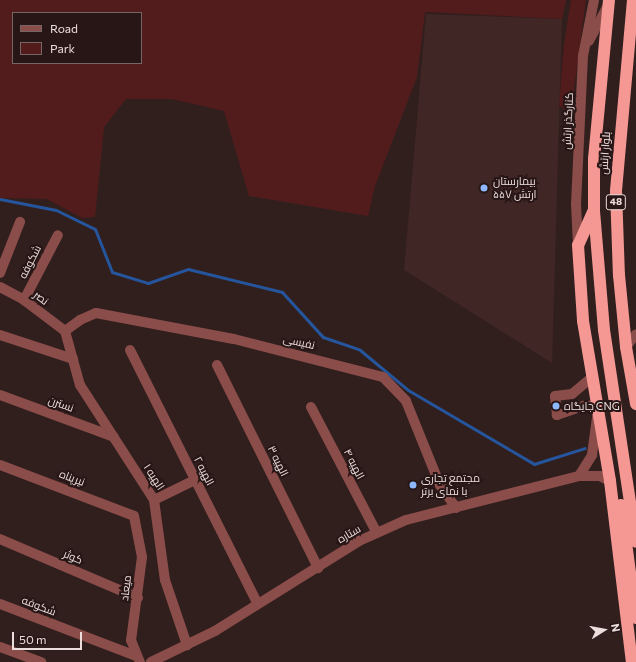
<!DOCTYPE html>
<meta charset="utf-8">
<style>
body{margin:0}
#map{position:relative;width:636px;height:662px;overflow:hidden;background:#311f1e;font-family:Commissioner,Cairo,sans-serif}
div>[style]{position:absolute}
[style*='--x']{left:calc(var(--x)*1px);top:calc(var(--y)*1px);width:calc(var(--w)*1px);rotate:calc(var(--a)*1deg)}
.built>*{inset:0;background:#402625}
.green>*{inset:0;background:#531c1c}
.stream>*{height:3px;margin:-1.5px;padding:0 1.5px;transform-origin:1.5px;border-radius:1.5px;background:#25559c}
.minor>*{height:10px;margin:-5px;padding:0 5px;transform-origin:5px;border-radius:5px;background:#8b4d4a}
.highway>*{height:12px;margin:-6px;padding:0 6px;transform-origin:6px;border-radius:6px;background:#f59894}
.dots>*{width:11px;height:11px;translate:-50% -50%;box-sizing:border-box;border:2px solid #271615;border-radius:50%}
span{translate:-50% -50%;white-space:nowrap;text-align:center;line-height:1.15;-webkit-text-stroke:4px #271615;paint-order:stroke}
.shield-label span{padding:1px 3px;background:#271615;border:1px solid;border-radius:3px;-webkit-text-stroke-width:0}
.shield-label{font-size:10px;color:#ebdedd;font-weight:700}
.street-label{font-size:11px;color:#ebdedd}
.poi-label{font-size:11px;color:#ebdedd}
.left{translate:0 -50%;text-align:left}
.legend{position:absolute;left:12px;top:12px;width:130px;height:52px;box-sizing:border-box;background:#271615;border:1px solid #756665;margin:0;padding:5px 7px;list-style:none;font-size:12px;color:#ebdedd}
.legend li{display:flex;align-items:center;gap:8px;height:20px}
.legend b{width:20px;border:1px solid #756665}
.north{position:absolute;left:584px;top:610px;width:40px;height:40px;-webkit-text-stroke:3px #271615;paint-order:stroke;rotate:79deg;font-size:11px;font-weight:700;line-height:16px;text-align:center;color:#ebdedd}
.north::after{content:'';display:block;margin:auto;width:14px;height:18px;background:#ebdedd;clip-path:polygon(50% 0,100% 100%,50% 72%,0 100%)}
.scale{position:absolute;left:12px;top:632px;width:70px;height:18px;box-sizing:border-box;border:2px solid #ebdedd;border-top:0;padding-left:5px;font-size:12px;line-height:14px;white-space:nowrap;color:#ebdedd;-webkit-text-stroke:3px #271615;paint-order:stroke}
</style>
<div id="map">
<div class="built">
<div style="clip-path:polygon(426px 14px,562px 19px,552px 363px,404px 270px)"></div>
</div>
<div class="green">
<div style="clip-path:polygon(evenodd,0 0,566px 0,562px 19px,425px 12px,417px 77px,375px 186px,368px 216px,249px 196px,224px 111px,172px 99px,126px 99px,104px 127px,95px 217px,82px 218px,47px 199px,0 198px,0 0,13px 13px,141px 13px,141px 63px,13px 63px,13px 13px)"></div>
<div style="clip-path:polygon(571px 0,586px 0,571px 111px,559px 106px,564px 44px)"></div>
</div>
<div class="stream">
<div style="--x:0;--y:199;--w:57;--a:11.1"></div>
<div style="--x:56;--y:210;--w:43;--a:26"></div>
<div style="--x:95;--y:229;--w:46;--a:68.4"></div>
<div style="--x:112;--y:272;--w:38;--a:17"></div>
<div style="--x:148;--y:283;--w:42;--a:-19.3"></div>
<div style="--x:188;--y:269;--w:97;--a:13.7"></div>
<div style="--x:282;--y:292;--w:61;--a:47.7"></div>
<div style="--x:323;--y:337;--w:39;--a:19"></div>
<div style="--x:360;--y:350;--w:62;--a:39.8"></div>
<div style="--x:408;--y:390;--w:146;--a:30.4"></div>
<div style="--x:534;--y:464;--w:53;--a:-17.4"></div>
</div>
<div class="minor">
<div style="--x:589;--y:41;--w:40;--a:-62"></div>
<div style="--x:578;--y:245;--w:41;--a:-92.8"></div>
<div style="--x:576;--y:204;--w:148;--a:-87.3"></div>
<div style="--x:583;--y:56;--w:57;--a:-78.9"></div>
<div style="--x:0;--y:273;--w:55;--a:-68.6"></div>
<div style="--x:0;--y:287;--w:27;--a:28"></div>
<div style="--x:24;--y:300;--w:51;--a:37.1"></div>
<div style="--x:24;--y:300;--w:73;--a:-62.4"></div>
<div style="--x:65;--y:331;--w:19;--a:-36"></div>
<div style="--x:80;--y:320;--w:17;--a:-24"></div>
<div style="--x:96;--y:313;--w:140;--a:10.7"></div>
<div style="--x:234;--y:339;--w:154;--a:14.3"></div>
<div style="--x:383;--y:377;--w:33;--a:46"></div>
<div style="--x:406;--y:401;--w:91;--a:68"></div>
<div style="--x:440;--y:485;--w:28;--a:55"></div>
<div style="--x:65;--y:331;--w:56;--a:74.5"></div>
<div style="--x:80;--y:385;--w:137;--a:57.2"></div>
<div style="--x:154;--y:500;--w:81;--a:82.2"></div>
<div style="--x:165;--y:580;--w:69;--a:71.3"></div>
<div style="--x:0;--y:335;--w:77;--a:18.2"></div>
<div style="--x:626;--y:347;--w:16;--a:-52"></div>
<div style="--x:130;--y:350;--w:283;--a:63.3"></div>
<div style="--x:217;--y:365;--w:227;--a:63.5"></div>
<div style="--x:0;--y:395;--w:121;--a:20.2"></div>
<div style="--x:311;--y:407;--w:142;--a:62.4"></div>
<div style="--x:0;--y:465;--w:143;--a:20.8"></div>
<div style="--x:134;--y:516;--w:42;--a:79"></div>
<div style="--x:142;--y:557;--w:84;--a:97.5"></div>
<div style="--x:131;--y:640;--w:24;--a:68"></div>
<div style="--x:579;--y:476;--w:25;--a:-58"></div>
<div style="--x:592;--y:455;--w:45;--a:-82.4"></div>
<div style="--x:598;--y:410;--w:13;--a:-157"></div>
<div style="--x:586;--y:405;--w:31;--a:161"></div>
<div style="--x:557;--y:415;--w:19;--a:-96"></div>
<div style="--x:555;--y:396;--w:17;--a:-7"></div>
<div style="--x:572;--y:394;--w:26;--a:-40"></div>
<div style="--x:154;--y:500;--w:46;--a:-26"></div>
<div style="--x:0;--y:539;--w:150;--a:23.1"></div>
<div style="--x:0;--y:604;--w:146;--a:20.9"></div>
<div style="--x:0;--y:647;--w:44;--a:20.1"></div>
<div style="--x:151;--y:662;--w:71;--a:-25.8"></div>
<div style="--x:215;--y:631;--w:170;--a:-32"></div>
<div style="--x:359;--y:541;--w:51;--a:-24.1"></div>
<div style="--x:406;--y:520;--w:179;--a:-14.3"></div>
<div style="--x:579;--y:476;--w:21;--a:0"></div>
<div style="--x:600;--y:476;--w:11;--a:27"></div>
</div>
<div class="highway">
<div style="--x:609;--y:0;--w:160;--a:95.4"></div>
<div style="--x:594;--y:159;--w:52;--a:90"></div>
<div style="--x:594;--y:211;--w:119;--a:85.2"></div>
<div style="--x:604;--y:330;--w:214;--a:81.4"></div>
<div style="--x:633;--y:0;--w:192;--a:95.1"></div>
<div style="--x:616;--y:191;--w:84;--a:88"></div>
<div style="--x:619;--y:275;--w:72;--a:84.4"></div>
<div style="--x:626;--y:347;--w:58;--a:80"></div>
<div style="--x:593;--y:212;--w:36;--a:114"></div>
<div style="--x:578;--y:245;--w:76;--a:86.2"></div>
<div style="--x:583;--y:321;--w:162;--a:80.4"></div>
<div style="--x:610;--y:481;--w:182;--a:83.1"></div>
<div style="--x:621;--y:505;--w:114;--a:82.4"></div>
</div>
<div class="dots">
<div style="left:484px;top:188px;background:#8db9fc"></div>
<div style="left:556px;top:406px;background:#8db9fc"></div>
<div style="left:413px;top:485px;background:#8db9fc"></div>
</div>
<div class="shield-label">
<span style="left:616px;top:202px">48</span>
</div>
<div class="street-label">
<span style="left:568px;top:121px;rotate:-87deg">کنارگذر ارتش</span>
<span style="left:605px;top:153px;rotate:-86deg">بلوار ارتش</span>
<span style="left:30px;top:262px;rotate:-63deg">شکوفه</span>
<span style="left:41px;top:298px;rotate:37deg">نصر</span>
<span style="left:299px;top:342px;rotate:13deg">نفیسی</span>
<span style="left:61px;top:404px;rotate:20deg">نسترن</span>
<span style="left:278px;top:461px;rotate:64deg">الهیه ۳</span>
<span style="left:354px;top:464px;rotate:63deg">الهیه ۴</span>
<span style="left:204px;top:471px;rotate:63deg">الهیه ۲</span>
<span style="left:154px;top:477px;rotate:57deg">الهیه ۱</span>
<span style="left:72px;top:478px;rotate:21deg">نیرپناه</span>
<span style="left:349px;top:534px;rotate:-30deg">ستاره</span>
<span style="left:73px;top:557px;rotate:23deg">کوثر</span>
<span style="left:126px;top:588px;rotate:-83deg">میعاد</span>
<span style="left:39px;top:606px;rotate:21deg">شکوفه</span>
</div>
<div class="poi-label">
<span class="left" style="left:493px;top:188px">بیمارستان<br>۵۵۷ ارتش</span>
<span class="left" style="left:564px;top:406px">جایگاه CNG</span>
<span class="left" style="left:421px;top:485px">مجتمع تجاری<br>با نمای برتر</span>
</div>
<ul class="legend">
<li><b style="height:5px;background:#8b4d4a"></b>Road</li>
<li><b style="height:11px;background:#531c1c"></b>Park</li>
</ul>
<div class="north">N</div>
<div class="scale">50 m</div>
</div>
